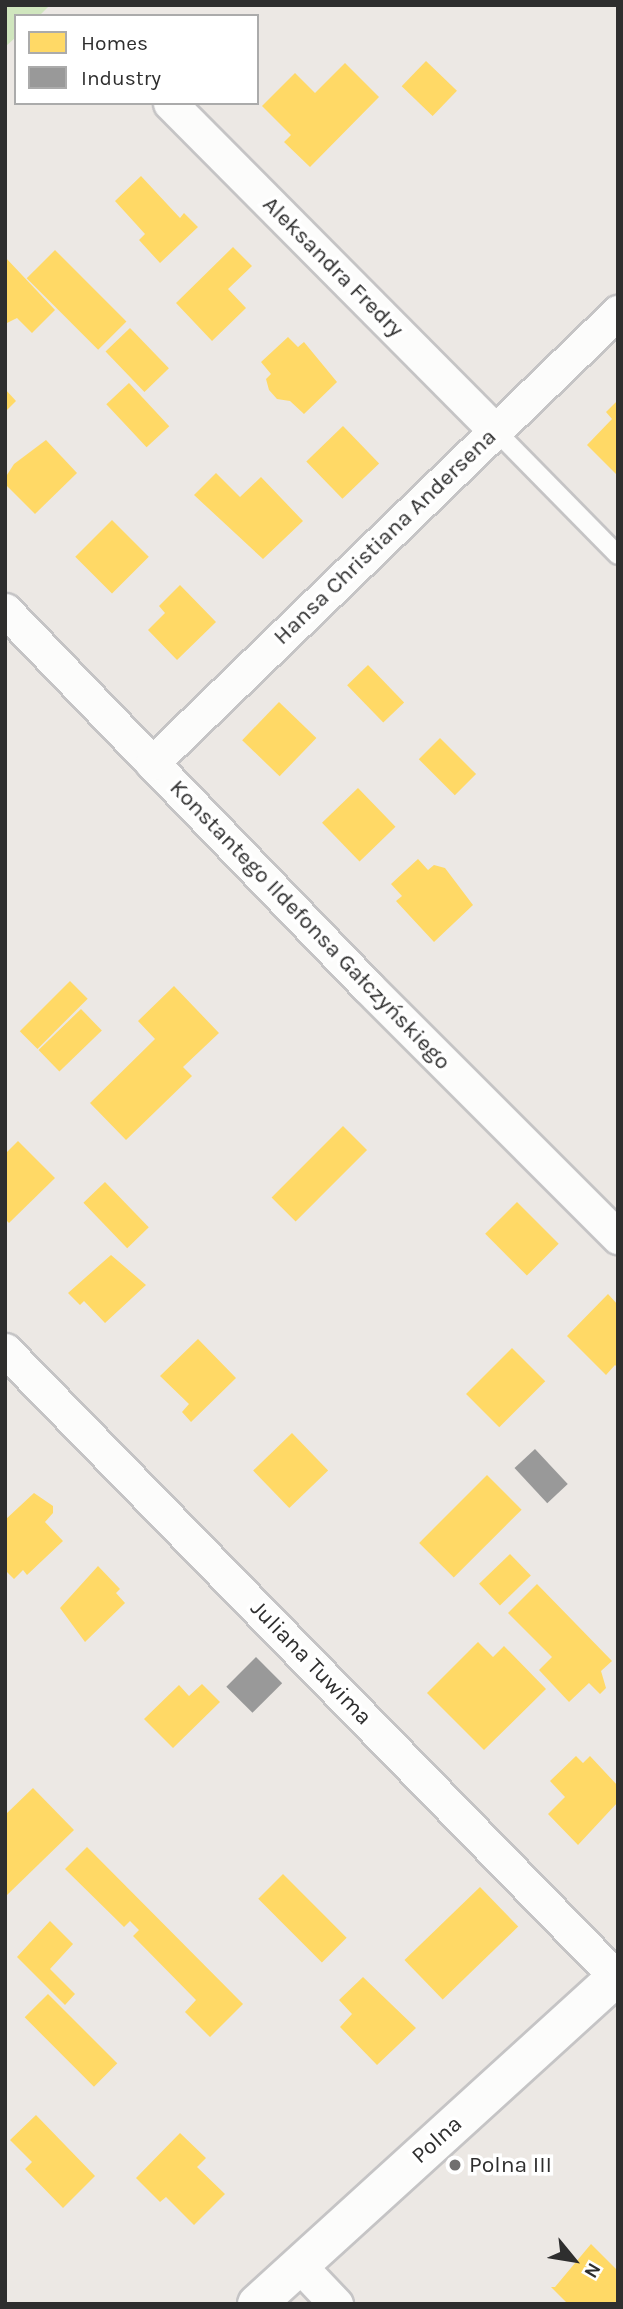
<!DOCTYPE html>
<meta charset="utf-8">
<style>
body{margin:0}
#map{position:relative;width:623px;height:2309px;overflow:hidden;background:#ece8e4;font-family:Karla,sans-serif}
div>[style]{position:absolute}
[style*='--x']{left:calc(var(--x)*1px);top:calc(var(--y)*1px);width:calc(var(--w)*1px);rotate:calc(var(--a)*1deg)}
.green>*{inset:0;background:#d0e6be}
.homes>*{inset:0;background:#ffd966;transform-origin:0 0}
.industry>*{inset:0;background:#999;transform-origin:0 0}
.roads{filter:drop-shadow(2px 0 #c5c4c5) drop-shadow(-2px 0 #c5c4c5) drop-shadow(0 2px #c5c4c5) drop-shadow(0 -2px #c5c4c5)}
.lane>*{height:18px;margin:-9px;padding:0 9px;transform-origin:9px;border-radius:9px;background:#fcfcfb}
.street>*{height:33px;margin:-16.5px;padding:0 16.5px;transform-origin:16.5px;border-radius:16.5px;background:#fcfcfb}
.secondary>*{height:38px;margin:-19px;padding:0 19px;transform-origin:19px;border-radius:19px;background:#fcfcfb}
.dots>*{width:19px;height:19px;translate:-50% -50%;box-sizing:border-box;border:4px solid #fff;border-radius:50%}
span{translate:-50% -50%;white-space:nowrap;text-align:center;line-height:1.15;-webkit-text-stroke:7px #fff;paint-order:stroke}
.street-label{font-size:23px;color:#2e2e2e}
.poi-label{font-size:23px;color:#2e2e2e}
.left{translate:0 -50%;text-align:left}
.frame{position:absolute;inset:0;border:7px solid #2e2e2e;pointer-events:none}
.legend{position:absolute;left:14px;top:14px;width:245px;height:91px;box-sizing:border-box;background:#fff;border:2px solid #ababab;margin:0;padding:9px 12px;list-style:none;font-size:21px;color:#2e2e2e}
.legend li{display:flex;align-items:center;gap:14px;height:35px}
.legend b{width:35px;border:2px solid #ababab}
.north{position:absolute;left:539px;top:2225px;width:70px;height:70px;-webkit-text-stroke:5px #fff;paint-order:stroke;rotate:120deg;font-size:19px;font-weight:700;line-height:28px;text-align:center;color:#2e2e2e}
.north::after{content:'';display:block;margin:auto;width:24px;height:32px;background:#2e2e2e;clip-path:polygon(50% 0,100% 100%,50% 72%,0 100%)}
</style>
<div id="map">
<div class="green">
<div style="clip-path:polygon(5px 5px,50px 5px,39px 16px,16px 16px,16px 37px,5px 47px)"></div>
</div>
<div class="homes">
<div style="left:426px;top:61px;width:43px;height:35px;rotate:44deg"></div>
<div style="clip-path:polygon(345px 63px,379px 97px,310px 167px,284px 142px,291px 135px,262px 106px,295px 73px,315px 93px)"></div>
<div style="clip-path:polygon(141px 176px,180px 218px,184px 213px,198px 227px,160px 263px,139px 240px,145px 234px,115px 201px)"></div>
<div style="clip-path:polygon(233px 247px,252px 266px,228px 289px,246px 308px,212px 341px,176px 303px)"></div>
<div style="left:55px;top:250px;width:101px;height:40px;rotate:45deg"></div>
<div style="clip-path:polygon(5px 257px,55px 310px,32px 333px,17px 318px,5px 324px)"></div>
<div style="left:130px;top:328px;width:56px;height:34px;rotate:46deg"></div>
<div style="clip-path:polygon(288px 337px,298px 347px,304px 342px,337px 382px,304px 414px,290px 401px,277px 399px,269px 390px,266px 379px,271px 374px,261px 362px)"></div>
<div style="left:129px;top:383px;width:59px;height:31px;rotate:47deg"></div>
<div style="clip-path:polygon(5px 389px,16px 401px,5px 412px)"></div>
<div style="clip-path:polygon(618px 400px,618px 476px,587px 445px,612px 419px,606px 412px)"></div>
<div style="left:343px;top:426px;width:52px;height:51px;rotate:46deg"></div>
<div style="clip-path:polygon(46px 440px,77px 473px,35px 514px,5px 484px,5px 478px,14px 464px)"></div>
<div style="clip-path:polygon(216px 473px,240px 497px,261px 477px,303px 521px,263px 559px,194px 495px)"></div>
<div style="left:112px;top:520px;width:52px;height:52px;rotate:45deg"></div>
<div style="clip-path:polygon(180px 585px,216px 622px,177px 660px,148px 630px,165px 613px,159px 606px)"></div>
<div style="left:368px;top:665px;width:52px;height:29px;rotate:46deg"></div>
<div style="left:279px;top:702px;width:52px;height:53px;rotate:44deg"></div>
<div style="left:440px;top:738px;width:51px;height:30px;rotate:45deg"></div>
<div style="left:358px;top:788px;width:54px;height:50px;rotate:46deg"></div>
<div style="clip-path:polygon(418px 859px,428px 870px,434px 865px,445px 868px,473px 905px,434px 942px,396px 901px,402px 896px,391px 884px)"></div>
<div style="left:70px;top:981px;width:25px;height:71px;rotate:45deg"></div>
<div style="clip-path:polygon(174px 986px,219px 1033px,183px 1067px,192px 1076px,126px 1140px,90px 1103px,155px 1039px,138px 1021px)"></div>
<div style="left:81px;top:1009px;width:30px;height:59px;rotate:46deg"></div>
<div style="left:343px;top:1126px;width:34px;height:101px;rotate:45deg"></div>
<div style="clip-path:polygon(18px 1141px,55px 1178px,9px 1223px,5px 1219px,5px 1154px)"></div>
<div style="left:105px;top:1182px;width:63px;height:30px;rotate:46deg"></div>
<div style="left:517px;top:1202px;width:59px;height:45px;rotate:45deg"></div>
<div style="clip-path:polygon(111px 1255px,146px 1285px,105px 1323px,84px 1301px,80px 1305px,68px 1293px)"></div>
<div style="clip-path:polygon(608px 1294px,618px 1305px,618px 1368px,615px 1365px,606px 1375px,567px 1336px)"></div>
<div style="clip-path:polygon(198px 1339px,236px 1378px,191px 1422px,182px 1412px,189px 1404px,160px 1376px)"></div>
<div style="left:512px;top:1348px;width:47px;height:65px;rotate:45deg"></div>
<div style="left:292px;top:1433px;width:52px;height:54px;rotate:46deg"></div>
<div style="left:487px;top:1475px;width:49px;height:96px;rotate:45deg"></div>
<div style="clip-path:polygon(34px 1493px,53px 1506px,53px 1513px,45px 1522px,63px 1541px,27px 1575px,23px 1570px,14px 1579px,5px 1570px,5px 1520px)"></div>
<div style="left:510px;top:1554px;width:30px;height:43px;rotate:46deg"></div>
<div style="clip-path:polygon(98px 1566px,120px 1589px,116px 1593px,125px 1603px,85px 1642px,60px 1608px)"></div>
<div style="clip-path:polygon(537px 1584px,612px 1661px,601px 1671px,606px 1688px,600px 1694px,589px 1683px,569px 1702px,539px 1670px,552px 1657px,508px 1613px)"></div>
<div style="clip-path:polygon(478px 1642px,493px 1657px,504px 1646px,546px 1689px,484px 1750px,427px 1693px)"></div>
<div style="clip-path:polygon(202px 1684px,220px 1702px,173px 1748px,144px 1719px,179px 1685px,189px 1696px)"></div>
<div style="clip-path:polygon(576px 1756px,583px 1763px,590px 1756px,618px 1786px,618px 1802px,578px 1845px,548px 1814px,565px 1797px,550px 1781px)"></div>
<div style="clip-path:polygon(33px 1788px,74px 1830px,5px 1897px,5px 1815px)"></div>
<div style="clip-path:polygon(87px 1847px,243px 2004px,210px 2037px,185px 2012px,196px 2000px,133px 1936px,139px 1930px,130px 1921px,124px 1927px,65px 1869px)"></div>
<div style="left:283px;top:1874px;width:90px;height:35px;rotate:45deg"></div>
<div style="left:480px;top:1887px;width:55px;height:105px;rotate:46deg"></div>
<div style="clip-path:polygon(50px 1921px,73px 1944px,50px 1969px,75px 1994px,65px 2005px,17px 1957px)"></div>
<div style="clip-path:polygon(363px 1977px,416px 2028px,377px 2065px,340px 2027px,352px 2014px,339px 2000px)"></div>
<div style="left:48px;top:1994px;width:98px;height:33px;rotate:45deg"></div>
<div style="clip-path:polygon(36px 2115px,95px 2176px,63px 2208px,25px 2169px,32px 2162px,10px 2140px)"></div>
<div style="clip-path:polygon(180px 2133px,206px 2158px,197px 2167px,225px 2194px,194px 2225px,166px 2197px,160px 2202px,136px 2178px)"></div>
<div style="clip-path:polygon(591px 2244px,618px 2271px,618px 2304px,568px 2304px,551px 2287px,555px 2287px)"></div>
</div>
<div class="industry">
<div style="left:535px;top:1449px;width:48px;height:28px;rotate:47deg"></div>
<div style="left:256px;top:1657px;width:37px;height:42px;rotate:45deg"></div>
</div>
<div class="roads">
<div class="lane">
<div style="--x:495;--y:430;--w:175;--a:45.5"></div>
</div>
<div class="street">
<div style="--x:170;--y:103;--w:461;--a:45.2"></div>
<div style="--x:5;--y:610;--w:523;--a:46.08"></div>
<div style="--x:368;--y:987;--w:354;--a:45"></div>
<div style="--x:152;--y:763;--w:649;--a:-44.06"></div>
<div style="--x:5;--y:1350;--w:875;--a:45.74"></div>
<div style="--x:299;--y:2265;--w:54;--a:46.5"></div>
</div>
<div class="secondary">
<div style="--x:257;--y:2304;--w:488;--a:-42.3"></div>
</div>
</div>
<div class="dots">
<div style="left:455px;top:2165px;background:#706f6e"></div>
</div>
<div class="street-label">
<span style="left:333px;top:267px;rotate:45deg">Aleksandra Fredry</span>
<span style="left:385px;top:537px;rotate:-44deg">Hansa Christiana Andersena</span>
<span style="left:310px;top:925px;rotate:46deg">Konstantego Ildefonsa Gałczyńskiego</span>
<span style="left:311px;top:1663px;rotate:46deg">Juliana Tuwima</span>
<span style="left:437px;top:2140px;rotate:-42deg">Polna</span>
</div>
<div class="poi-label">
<span class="left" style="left:469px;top:2165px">Polna III</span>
</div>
<div class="frame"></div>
<ul class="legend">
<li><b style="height:19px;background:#ffd966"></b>Homes</li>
<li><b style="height:19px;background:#999"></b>Industry</li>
</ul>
<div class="north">N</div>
</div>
